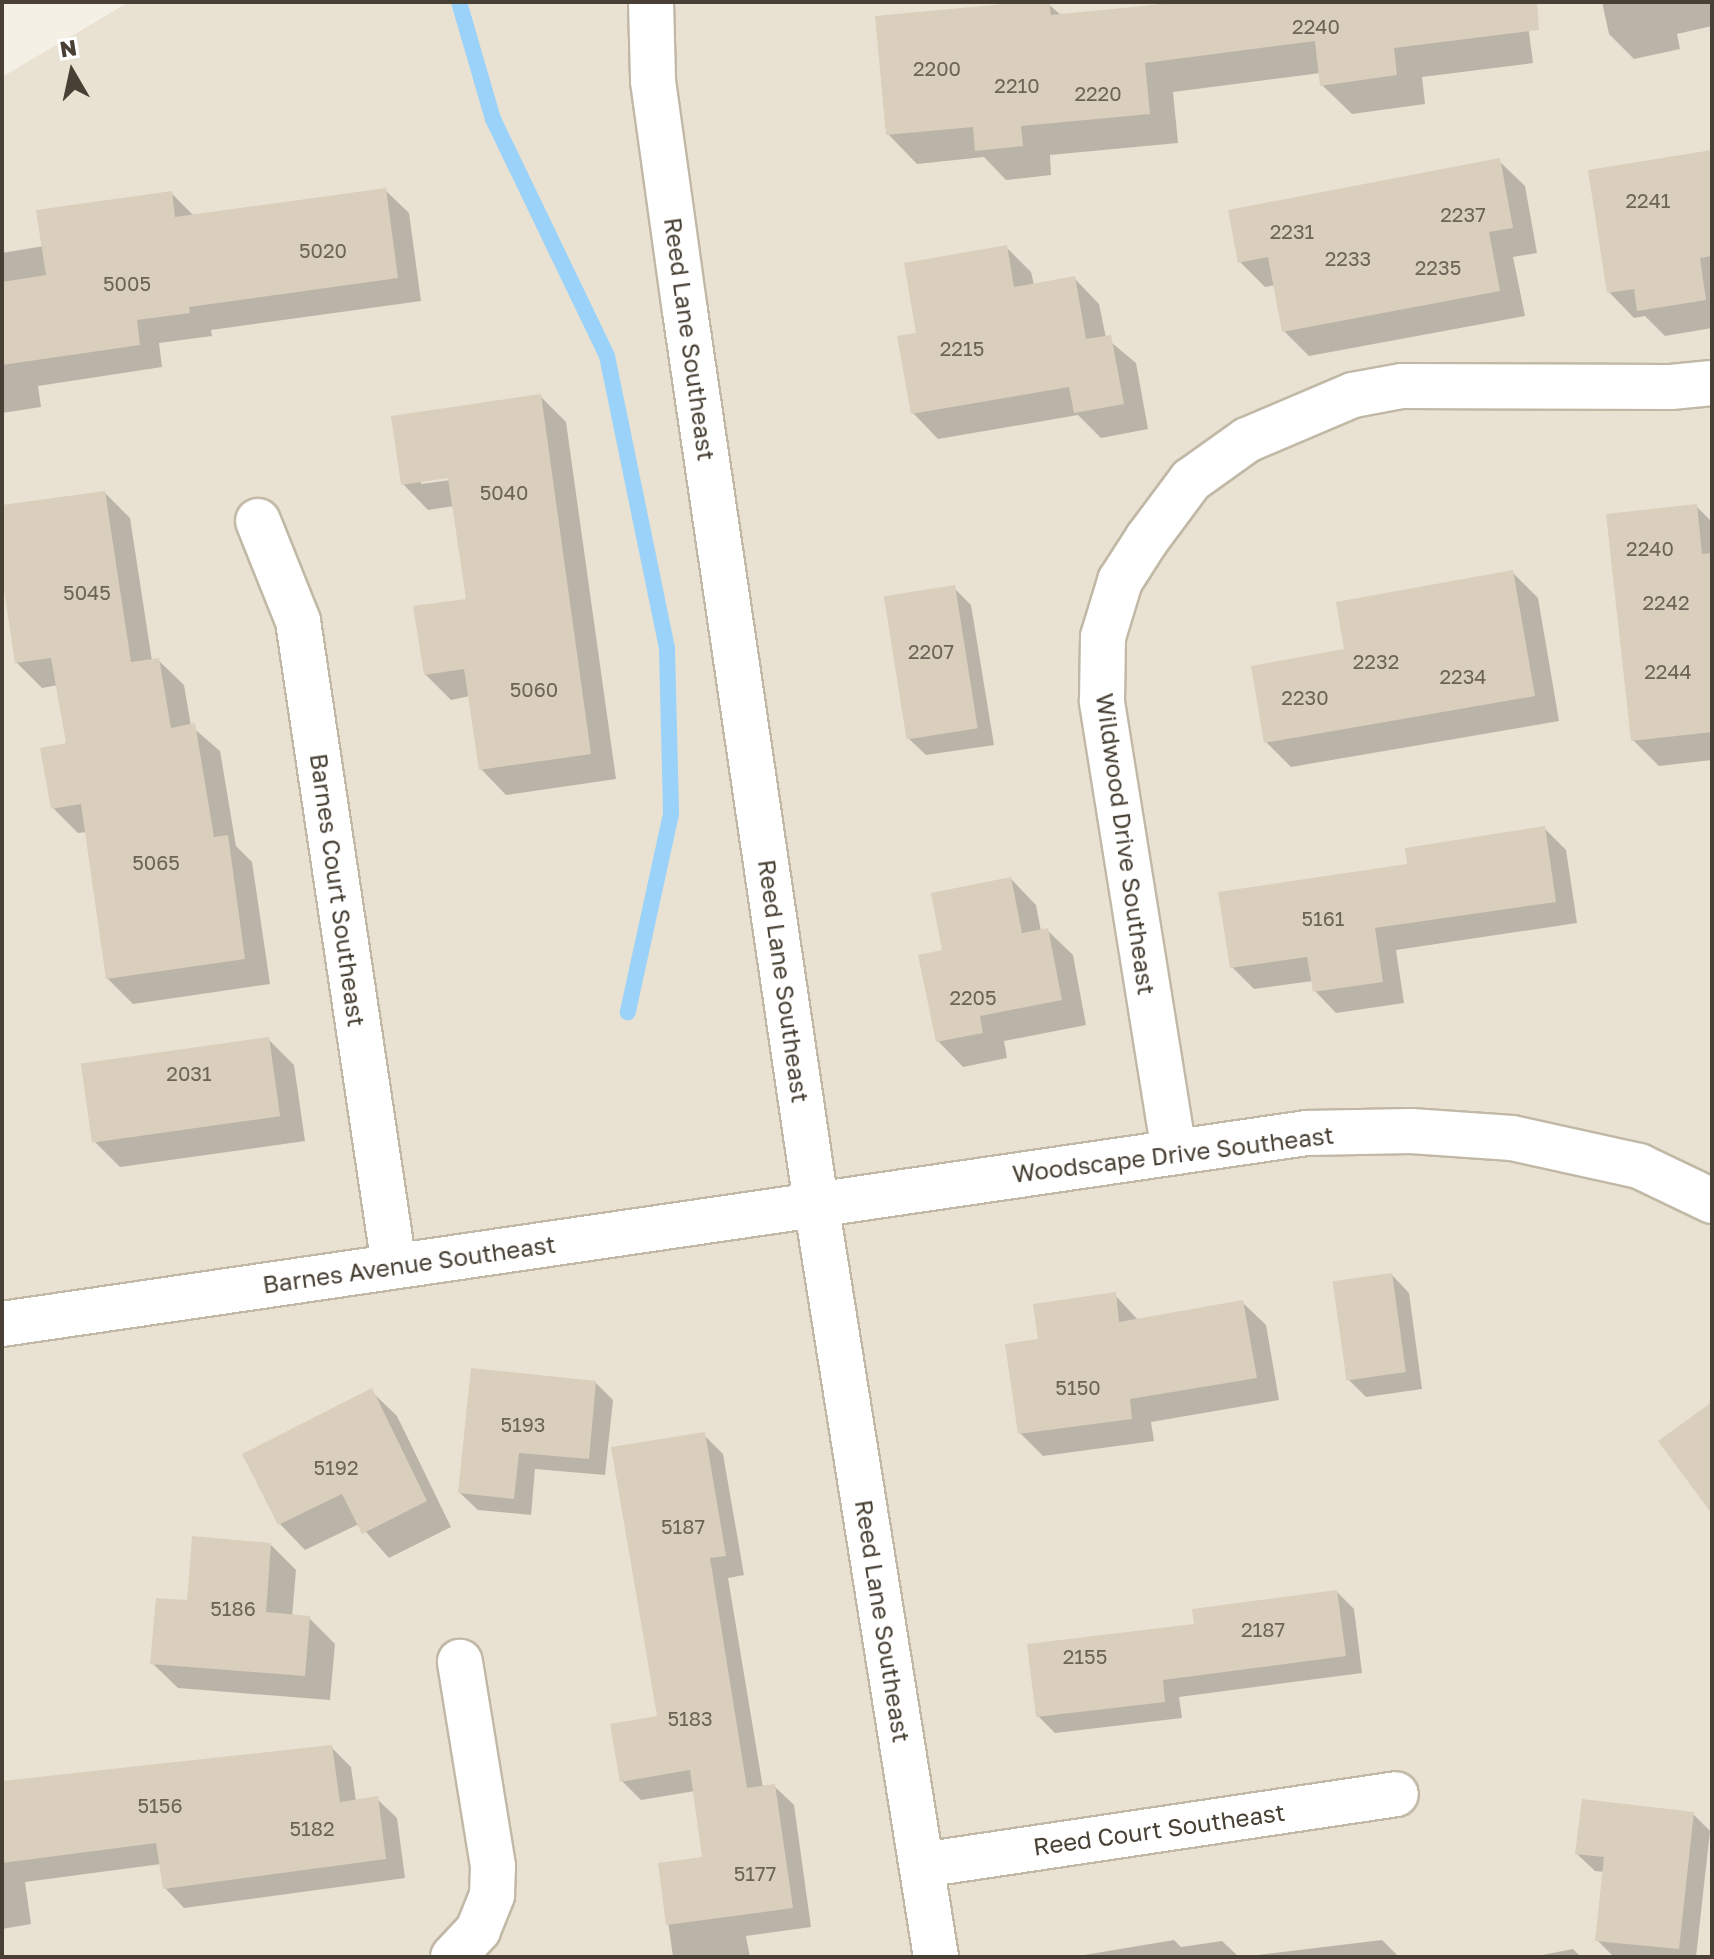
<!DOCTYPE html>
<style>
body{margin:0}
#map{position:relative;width:1714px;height:1959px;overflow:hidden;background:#f4f0e5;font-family:"Golos Text",sans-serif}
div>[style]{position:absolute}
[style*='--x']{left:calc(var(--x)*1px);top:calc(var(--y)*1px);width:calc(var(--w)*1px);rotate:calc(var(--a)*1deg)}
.residential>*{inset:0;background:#e9e2d2}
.shadow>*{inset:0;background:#0003}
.stream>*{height:16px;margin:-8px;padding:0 8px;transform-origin:8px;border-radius:8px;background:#9ad2f9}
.building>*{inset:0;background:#dacebc;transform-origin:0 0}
.roads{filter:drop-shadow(2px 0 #c1b8a6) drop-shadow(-2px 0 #c1b8a6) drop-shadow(0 2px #c1b8a6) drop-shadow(0 -2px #c1b8a6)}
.minor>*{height:44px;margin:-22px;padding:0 22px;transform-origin:22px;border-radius:22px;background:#fff}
span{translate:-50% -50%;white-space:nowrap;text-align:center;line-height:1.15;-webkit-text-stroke:7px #fff;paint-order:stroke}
.number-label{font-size:20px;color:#6c6456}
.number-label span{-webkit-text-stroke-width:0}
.street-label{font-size:24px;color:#484034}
.frame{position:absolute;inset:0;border:4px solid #484034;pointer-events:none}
.north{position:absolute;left:32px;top:32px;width:80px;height:80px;-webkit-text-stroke:6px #fff;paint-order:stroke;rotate:351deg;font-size:22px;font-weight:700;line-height:32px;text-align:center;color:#484034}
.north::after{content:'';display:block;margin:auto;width:28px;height:36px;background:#484034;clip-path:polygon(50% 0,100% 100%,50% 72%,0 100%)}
</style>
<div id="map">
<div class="residential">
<div style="clip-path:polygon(129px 2px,1712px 2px,1712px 1957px,2px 1957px,2px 77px)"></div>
</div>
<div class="shadow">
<div style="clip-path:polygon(1046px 2px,1062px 16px,1180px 2px,1525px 2px,1533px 63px,1422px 77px,1425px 104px,1352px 114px,1322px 85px,1321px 73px,1173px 92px,1178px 143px,1050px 155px,1051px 175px,1006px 180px,984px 157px,917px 164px,888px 134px)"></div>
<div style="clip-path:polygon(1602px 2px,1712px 2px,1712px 26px,1677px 34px,1680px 49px,1634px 59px,1609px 34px)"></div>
<div style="clip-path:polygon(1712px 152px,1712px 328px,1665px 336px,1645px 316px,1634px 318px,1609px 292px)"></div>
<div style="clip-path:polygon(1499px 161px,1525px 186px,1537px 253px,1513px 257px,1525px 316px,1309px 356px,1284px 331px,1276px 285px,1265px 287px,1240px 262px)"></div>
<div style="clip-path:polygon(385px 190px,409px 213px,421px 301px,211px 330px,212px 336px,159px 343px,162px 367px,38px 386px,41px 407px,2px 413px,2px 253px,44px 246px,171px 193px,194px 216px)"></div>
<div style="clip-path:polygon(1006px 247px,1031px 272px,1034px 285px,1074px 278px,1099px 304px,1106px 338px,1136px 363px,1148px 429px,1101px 438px,1078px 415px,938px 439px,913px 413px,918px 335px)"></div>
<div style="clip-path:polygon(evenodd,540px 396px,566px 422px,616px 779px,506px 795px,481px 769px,470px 696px,451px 700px,425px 674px,468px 600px,454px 506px,428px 510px,403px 484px,540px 396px,458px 475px,458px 479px,421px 484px,421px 480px,458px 475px)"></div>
<div style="clip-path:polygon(105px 493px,130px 518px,152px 661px,158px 660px,184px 685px,191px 726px,220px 751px,236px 846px,252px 862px,270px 984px,133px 1004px,107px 978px,87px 832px,78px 833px,53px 808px,68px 744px,58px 685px,42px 688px,16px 662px,2px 563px,2px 507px)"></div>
<div style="clip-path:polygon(1696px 506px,1712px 522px,1712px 760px,1659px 766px,1633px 740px)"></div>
<div style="clip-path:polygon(1512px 572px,1538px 598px,1559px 721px,1291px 767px,1266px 742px,1346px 651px)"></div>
<div style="clip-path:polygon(954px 588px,971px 605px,994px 745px,926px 755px,908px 738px)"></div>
<div style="clip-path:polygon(1544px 828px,1566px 850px,1577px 923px,1396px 950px,1404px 1003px,1336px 1013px,1315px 991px,1313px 981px,1254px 989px,1232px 967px,1410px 866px)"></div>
<div style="clip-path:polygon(1011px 879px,1036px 905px,1041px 931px,1047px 930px,1073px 955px,1086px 1025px,1004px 1041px,1007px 1058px,963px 1067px,938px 1041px,944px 952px)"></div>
<div style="clip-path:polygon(269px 1040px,294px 1065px,305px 1141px,120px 1167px,95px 1142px)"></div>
<div style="clip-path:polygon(1392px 1275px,1409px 1293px,1422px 1389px,1366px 1397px,1349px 1380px)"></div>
<div style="clip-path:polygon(1115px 1295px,1138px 1320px,1243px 1303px,1266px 1325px,1279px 1400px,1151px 1422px,1154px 1441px,1043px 1456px,1020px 1433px,1040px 1341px)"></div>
<div style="clip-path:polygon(596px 1383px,613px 1400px,605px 1475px,535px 1469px,531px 1515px,478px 1510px,460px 1493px)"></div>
<div style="clip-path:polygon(371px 1391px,397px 1416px,451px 1527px,389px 1558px,359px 1524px,305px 1550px,280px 1524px,245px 1454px)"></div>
<div style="clip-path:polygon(704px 1435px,723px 1454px,744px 1575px,728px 1578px,763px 1788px,774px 1786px,794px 1805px,811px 1927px,746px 1936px,750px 1957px,673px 1957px,660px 1864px,705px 1858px,695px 1791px,641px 1800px,622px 1781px,660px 1717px)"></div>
<div style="clip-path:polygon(271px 1545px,296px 1570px,292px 1617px,309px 1618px,335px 1644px,330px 1700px,178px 1688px,152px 1663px,189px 1602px)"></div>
<div style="clip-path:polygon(1337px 1592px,1354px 1609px,1362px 1673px,1179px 1697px,1182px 1718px,1055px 1733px,1038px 1716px,1196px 1625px)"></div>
<div style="clip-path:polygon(331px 1747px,351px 1767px,356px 1801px,377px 1799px,397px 1818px,405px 1878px,184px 1908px,165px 1888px,161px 1864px,25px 1882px,31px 1924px,2px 1929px,2px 1784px)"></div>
<div style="clip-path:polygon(1693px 1814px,1710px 1831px,1696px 1957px,1614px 1957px,1597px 1940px,1604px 1872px,1595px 1871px,1577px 1854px)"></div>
<div style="clip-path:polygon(1174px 1940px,1181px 1947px,1222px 1941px,1239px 1957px,1072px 1957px)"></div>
<div style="clip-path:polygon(1382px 1940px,1399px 1957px,1241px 1957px)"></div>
<div style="clip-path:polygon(1573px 1949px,1581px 1957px,1532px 1957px)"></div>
</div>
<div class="stream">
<div style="--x:459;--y:2;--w:122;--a:73.8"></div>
<div style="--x:493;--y:119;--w:263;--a:64.3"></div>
<div style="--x:607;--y:356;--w:298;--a:78.4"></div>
<div style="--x:667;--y:648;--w:166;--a:88.6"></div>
<div style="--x:671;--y:814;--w:203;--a:102.3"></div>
</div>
<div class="building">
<div style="clip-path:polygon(1025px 2px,1049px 2px,1051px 15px,1185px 2px,1537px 2px,1539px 30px,1394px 48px,1397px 75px,1320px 86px,1315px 41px,1145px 63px,1150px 114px,1021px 126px,1023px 146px,975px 151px,973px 127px,886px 135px,875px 16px)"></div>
<div style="clip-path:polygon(1712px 150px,1712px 256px,1700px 258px,1706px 300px,1637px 311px,1634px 289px,1607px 293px,1588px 170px)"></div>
<div style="clip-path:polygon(1500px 158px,1513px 228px,1489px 232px,1500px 291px,1282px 332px,1268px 257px,1238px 263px,1228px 210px)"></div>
<div style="clip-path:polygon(386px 188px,398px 278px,189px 307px,190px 313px,137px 320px,140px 345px,2px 365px,2px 282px,46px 275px,36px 210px,172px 191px,175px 217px)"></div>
<div style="clip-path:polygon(1007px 245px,1014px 287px,1075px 276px,1086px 339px,1111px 335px,1124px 404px,1074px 413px,1069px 387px,911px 414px,897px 336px,916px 333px,904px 263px)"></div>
<div style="clip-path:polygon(541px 394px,591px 754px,479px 770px,464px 669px,424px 675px,413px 606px,466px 599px,448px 478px,401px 485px,391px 416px)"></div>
<div style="clip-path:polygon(105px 491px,131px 662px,159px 658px,171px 728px,195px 723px,214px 837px,228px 835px,245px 959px,106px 979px,81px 804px,51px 809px,40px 748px,66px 743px,51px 658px,15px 663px,2px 577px,2px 505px)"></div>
<div style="clip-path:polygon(1697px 504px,1702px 554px,1712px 553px,1712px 732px,1631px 741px,1606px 514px)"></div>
<div style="clip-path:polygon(1513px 570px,1535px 696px,1264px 743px,1251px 666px,1344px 649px,1336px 602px)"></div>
<div style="left:955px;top:585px;width:145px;height:72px;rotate:81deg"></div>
<div style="clip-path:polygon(1545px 826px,1556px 902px,1375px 928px,1383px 982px,1313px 992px,1307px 957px,1230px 968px,1218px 892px,1407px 864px,1405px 848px)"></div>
<div style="clip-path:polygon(1011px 877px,1022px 933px,1048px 928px,1062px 1000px,980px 1016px,983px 1033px,936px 1042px,918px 955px,942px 950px,931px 893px)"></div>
<div style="left:269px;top:1037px;width:80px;height:190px;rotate:82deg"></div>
<div style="left:1392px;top:1273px;width:100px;height:60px;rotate:82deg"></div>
<div style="clip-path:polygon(1116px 1292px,1119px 1322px,1243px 1300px,1257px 1378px,1130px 1399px,1132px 1419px,1018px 1434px,1005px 1344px,1038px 1339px,1033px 1304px)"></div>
<div style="clip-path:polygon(471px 1368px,596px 1381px,589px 1459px,519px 1453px,514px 1499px,458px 1493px)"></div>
<div style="clip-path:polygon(372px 1388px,427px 1501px,362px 1534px,342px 1494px,278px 1525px,242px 1454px)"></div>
<div style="clip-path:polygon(1712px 1402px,1712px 1514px,1658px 1441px)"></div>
<div style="clip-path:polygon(705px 1432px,726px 1556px,710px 1558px,747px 1788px,775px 1784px,793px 1908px,666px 1925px,658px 1863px,702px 1857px,690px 1770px,620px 1782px,610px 1724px,657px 1716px,611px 1447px)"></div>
<div style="clip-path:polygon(192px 1536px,271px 1543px,266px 1612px,310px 1616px,305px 1676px,150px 1664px,156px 1598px,187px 1600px)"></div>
<div style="clip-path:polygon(1337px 1590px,1346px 1656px,1163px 1680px,1165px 1702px,1036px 1717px,1027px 1644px,1194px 1624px,1192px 1609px)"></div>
<div style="clip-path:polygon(332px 1745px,340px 1802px,378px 1796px,386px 1859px,163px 1889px,156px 1843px,2px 1863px,2px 1781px)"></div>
<div style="clip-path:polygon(1582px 1799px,1694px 1812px,1679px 1949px,1595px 1941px,1604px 1857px,1575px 1854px)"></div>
</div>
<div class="roads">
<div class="minor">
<div style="--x:651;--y:2;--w:79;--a:88.5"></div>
<div style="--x:653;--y:81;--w:232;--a:82.1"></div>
<div style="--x:685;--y:311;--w:902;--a:81.65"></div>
<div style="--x:816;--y:1203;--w:763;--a:80.96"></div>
<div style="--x:258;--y:521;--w:108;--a:68.2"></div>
<div style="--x:298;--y:621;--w:652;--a:81.53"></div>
<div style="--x:1174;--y:1152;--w:457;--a:-99.1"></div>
<div style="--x:1102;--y:701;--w:64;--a:-89.1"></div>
<div style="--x:1103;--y:637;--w:59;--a:-73.1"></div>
<div style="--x:1120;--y:581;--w:50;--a:-57.3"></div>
<div style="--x:1147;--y:539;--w:74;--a:-53.3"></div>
<div style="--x:1191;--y:480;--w:69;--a:-35.5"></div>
<div style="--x:1247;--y:440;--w:115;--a:-23"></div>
<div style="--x:1353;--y:395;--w:50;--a:-10.4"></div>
<div style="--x:1402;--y:386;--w:269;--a:0.2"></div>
<div style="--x:1671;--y:387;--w:41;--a:-5.6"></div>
<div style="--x:2;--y:1324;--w:1319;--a:-8.33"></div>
<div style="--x:1307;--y:1133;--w:104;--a:-1.1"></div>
<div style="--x:1411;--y:1131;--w:101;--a:4"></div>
<div style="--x:1512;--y:1138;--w:130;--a:12.4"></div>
<div style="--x:1639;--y:1166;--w:81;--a:25.6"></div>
<div style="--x:922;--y:1865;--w:479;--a:-8.5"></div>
<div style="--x:453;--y:1957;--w:37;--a:-47"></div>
<div style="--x:478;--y:1930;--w:38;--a:-68"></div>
<div style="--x:492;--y:1895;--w:29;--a:-88"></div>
<div style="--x:493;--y:1866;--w:207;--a:-99.2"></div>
</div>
</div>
<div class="number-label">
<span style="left:1316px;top:26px">2240</span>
<span style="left:937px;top:68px">2200</span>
<span style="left:1017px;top:85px">2210</span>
<span style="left:1098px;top:93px">2220</span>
<span style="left:1648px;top:200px">2241</span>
<span style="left:1463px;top:214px">2237</span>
<span style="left:1292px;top:231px">2231</span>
<span style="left:323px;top:250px">5020</span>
<span style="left:1348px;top:258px">2233</span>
<span style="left:1438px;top:267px">2235</span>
<span style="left:127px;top:283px">5005</span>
<span style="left:962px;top:348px">2215</span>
<span style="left:504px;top:492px">5040</span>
<span style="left:1650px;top:548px">2240</span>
<span style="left:87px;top:592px">5045</span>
<span style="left:1666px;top:602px">2242</span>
<span style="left:931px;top:651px">2207</span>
<span style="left:1376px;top:661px">2232</span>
<span style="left:1668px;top:671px">2244</span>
<span style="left:1463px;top:676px">2234</span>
<span style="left:534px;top:689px">5060</span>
<span style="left:1305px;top:697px">2230</span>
<span style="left:156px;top:862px">5065</span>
<span style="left:1323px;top:918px">5161</span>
<span style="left:973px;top:997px">2205</span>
<span style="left:189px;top:1073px">2031</span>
<span style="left:1078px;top:1387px">5150</span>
<span style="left:523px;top:1424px">5193</span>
<span style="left:336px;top:1467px">5192</span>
<span style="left:683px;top:1526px">5187</span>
<span style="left:233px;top:1608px">5186</span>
<span style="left:1263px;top:1629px">2187</span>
<span style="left:1085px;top:1656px">2155</span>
<span style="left:690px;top:1718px">5183</span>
<span style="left:160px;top:1805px">5156</span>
<span style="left:312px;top:1828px">5182</span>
<span style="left:755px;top:1873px">5177</span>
</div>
<div class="street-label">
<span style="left:690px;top:339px;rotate:82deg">Reed Lane Southeast</span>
<span style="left:1126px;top:844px;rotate:82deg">Wildwood Drive Southeast</span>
<span style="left:338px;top:890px;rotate:82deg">Barnes Court Southeast</span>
<span style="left:784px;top:981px;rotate:82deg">Reed Lane Southeast</span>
<span style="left:1173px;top:1154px;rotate:-7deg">Woodscape Drive Southeast</span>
<span style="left:409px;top:1264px;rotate:-8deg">Barnes Avenue Southeast</span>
<span style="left:883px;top:1621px;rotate:81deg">Reed Lane Southeast</span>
<span style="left:1159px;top:1829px;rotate:-8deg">Reed Court Southeast</span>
</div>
<div class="frame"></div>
<div class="north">N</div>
</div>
